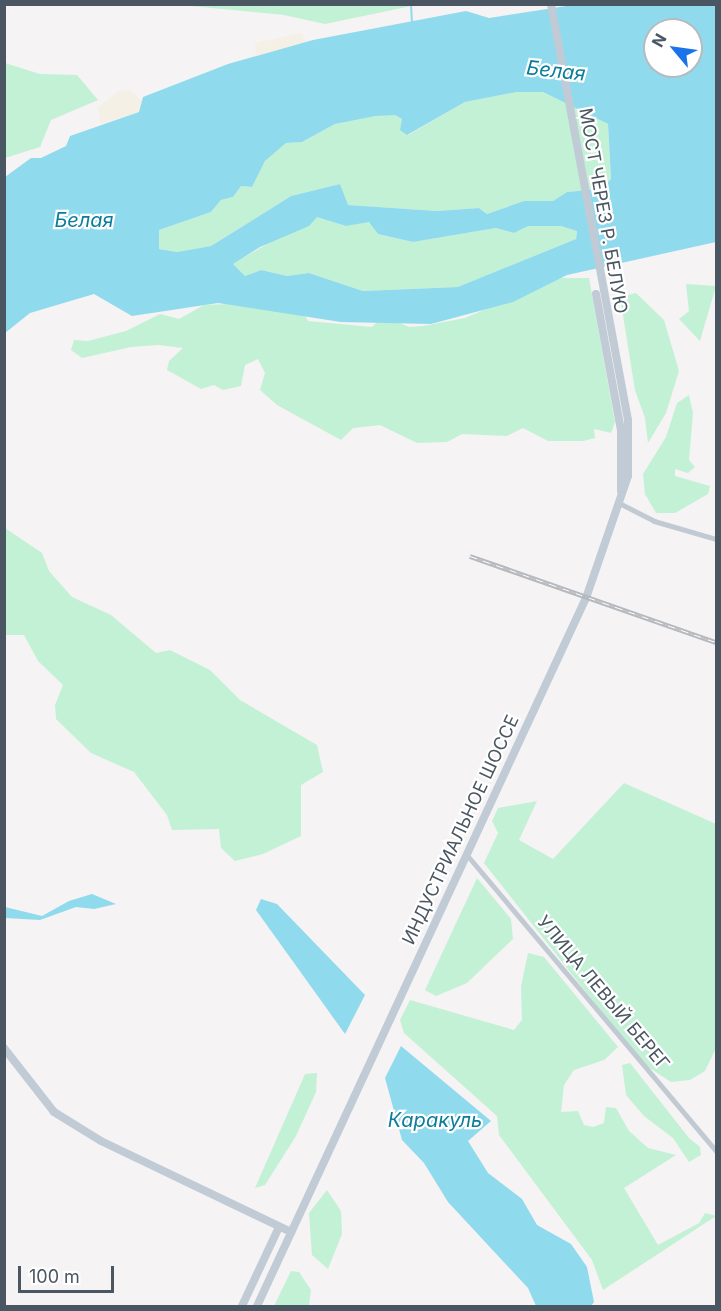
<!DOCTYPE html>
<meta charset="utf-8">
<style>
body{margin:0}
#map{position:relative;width:721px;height:1311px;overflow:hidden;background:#f5f3f3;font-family:Inter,sans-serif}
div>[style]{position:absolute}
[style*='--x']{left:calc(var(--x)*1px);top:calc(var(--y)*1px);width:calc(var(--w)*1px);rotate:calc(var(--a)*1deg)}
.green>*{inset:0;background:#c3f1d5}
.sand>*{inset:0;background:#f5f0e5}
.water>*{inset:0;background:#90daee}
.stream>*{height:2px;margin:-1px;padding:0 1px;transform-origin:1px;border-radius:1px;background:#90daee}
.street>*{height:5px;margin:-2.5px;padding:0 2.5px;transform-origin:2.5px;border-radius:2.5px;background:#c1cad2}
.secondary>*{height:8px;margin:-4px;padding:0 4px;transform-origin:4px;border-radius:4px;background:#c1cbd6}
.rail>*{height:4.5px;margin-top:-2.25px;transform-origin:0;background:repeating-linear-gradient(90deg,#fff 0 7px,#b5b8bd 0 14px);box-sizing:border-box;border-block:2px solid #b5b8bd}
span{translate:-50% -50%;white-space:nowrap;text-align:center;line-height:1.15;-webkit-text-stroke:4.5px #fff;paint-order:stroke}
.street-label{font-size:18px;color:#4a5661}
.water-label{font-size:20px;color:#0c7c9b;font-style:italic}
.frame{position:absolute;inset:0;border:6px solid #4a5661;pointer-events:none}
.north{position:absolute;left:643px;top:18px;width:60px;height:60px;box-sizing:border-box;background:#fff;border:2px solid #b7bbc0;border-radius:50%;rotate:299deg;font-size:16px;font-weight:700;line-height:24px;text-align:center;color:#4a5661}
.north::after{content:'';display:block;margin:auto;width:21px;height:27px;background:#1a73e8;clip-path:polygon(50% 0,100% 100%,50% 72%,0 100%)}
.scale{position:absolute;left:18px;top:1266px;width:96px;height:27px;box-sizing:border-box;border:3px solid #4a5661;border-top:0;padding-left:8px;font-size:18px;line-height:21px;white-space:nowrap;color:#4a5661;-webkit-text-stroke:4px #fff;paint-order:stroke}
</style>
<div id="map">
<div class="green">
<div style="clip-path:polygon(181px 5px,416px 5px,325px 24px,284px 15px)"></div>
<div style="clip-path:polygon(5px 63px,40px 74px,77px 75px,98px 100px,51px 120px,40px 147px,5px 158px)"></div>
<div style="clip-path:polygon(517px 92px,543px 92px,608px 124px,611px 179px,601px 189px,567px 192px,553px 201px,524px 201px,487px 214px,479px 208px,437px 211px,347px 205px,340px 184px,291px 196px,211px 246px,177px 252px,159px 249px,159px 230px,211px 212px,221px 200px,233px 197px,241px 186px,252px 187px,265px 161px,286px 143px,302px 142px,335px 124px,375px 115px,395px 115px,402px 119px,408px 135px,465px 102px)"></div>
<div style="clip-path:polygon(317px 216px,346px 226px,369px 221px,378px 234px,413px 242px,496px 228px,514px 233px,527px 226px,561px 226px,577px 230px,576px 239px,459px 287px,363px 291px,309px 273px,287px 276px,261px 270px,245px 276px,232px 264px)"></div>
<div style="clip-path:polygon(560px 278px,589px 278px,615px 422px,611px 433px,594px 429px,595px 438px,583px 441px,548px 441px,523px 428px,507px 436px,462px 434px,447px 442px,417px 443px,380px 425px,353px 428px,341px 440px,277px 405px,260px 390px,265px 373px,258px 359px,245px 365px,241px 386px,223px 390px,214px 385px,201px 389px,167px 370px,169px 361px,183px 348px,158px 345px,131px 347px,82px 358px,71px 350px,74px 340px,88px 341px,126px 331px,160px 314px,179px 319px,204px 305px,228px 304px,247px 297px,300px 306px,308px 321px,372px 327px,380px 319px,390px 319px,409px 327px,423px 326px,465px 318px)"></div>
<div style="clip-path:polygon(686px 284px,716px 286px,700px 341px,679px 319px,689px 311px)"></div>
<div style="clip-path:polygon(636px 293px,664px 320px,679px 371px,666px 413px,648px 443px,645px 418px,635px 390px,620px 297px)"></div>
<div style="clip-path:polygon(689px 395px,693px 413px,689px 460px,695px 467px,688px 473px,675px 469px,675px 476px,710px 486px,708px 494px,675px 513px,656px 513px,645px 494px,643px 474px,666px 437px,677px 403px)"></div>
<div style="clip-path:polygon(5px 528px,42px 553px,49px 571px,72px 597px,111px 615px,156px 653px,170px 650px,210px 670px,240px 700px,317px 745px,323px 772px,301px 785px,301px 836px,263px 854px,235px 861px,221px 848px,219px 829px,172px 830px,167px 815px,134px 772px,91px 753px,56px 719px,55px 705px,63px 685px,38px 661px,24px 635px,5px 635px)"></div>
<div style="clip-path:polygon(624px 783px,716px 824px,716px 1048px,705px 1071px,690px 1080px,671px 1082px,642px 1063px,484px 863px,498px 833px,492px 821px,498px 808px,537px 801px,519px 840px,553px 859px)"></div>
<div style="clip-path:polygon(477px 878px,511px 919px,513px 939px,467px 983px,436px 996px,425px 990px)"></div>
<div style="clip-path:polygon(528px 953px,544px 957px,618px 1047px,604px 1060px,574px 1070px,564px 1085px,561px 1112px,578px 1111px,584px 1125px,593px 1127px,604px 1123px,606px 1107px,616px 1108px,629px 1131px,648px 1148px,676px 1155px,624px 1188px,658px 1245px,699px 1223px,705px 1213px,716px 1216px,603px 1290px,592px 1260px,499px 1135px,497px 1116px,404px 1033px,400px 1020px,410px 1000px,514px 1030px,522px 1020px,521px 986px)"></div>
<div style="clip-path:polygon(630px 1063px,689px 1138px,700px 1147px,701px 1155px,689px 1162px,673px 1138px,644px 1116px,626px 1095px,622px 1065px)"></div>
<div style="clip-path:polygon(317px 1073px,316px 1092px,296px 1136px,265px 1185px,255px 1188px,305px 1074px)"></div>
<div style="clip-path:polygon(327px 1190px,341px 1211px,342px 1234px,328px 1269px,312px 1255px,309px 1213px)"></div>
<div style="clip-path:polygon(291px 1271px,299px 1272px,311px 1290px,309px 1306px,274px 1306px)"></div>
</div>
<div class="sand">
<div style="clip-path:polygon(301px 33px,307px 42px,256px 56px,255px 43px)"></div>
<div style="clip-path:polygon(130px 90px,142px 101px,139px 112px,101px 124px,98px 107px,119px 91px)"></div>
</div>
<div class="water">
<div style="clip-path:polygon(evenodd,573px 5px,716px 5px,716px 242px,567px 275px,513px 302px,431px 324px,341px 322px,218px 303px,132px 316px,94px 294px,30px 313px,5px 333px,5px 177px,31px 158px,41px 158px,66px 146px,70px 136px,139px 112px,143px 97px,228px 64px,313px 40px,466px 11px,489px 18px,573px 5px,655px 30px,691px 30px,691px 66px,655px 66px,655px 30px,573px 5px,517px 92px,543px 92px,608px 124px,611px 179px,601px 189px,567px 192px,553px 201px,524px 201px,487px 214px,479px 208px,437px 211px,348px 205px,340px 184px,291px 196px,211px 246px,177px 252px,159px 249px,159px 230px,211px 212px,221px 200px,233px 197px,241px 186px,252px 187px,265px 161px,286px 143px,302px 142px,335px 124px,375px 116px,395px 115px,402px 119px,400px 130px,407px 135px,465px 102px,517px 92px,573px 5px,317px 217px,346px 226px,369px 222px,378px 234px,413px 242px,496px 228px,514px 233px,528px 226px,561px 226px,577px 231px,576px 239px,458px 287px,363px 291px,309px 273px,287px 276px,261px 270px,245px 276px,233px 264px,260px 247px,309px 226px,317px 217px)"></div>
<div style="clip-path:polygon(92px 894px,116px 904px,94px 909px,76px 907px,40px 920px,5px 918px,5px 907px,42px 916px,69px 901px)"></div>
<div style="clip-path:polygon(261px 899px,277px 904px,365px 995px,345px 1034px,256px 910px)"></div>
<div style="clip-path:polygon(401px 1046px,491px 1121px,468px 1141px,488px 1173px,522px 1199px,537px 1225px,571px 1244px,587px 1267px,594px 1302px,591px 1306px,536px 1306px,528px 1288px,448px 1202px,424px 1163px,402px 1140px,385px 1078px)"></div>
</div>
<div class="stream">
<div style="--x:411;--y:4;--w:18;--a:87"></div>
</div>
<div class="street">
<div style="--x:621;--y:504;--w:37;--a:27"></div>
<div style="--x:654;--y:521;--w:65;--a:16.2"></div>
<div style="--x:466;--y:854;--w:388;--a:49.9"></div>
</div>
<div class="secondary">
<div style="--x:596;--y:294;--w:138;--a:79.6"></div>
<div style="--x:621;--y:430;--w:61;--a:90"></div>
<div style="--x:4;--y:1048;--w:81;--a:52"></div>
<div style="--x:54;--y:1112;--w:55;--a:31.7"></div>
<div style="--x:101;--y:1141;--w:211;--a:25.6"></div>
<div style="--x:242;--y:1306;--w:87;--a:-64.9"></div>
<div style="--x:257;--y:1306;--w:781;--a:-65.08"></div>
<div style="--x:586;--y:598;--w:129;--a:-71"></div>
<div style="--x:628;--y:476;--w:56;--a:-90"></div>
<div style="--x:628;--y:420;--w:423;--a:-100.5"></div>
</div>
<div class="rail">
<div style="--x:470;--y:556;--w:261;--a:19.3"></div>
</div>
<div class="street-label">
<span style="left:603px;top:211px;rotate:80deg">МОСТ ЧЕРЕЗ Р. БЕЛУЮ</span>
<span style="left:461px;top:830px;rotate:-65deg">ИНДУСТРИАЛЬНОЕ ШОССЕ</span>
<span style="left:603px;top:993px;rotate:50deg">УЛИЦА ЛЕВЫЙ БЕРЕГ</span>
</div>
<div class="water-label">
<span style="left:556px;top:71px;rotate:6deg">Белая</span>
<span style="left:84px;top:220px">Белая</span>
<span style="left:435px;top:1120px">Каракуль</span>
</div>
<div class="frame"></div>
<div class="north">N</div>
<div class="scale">100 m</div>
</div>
